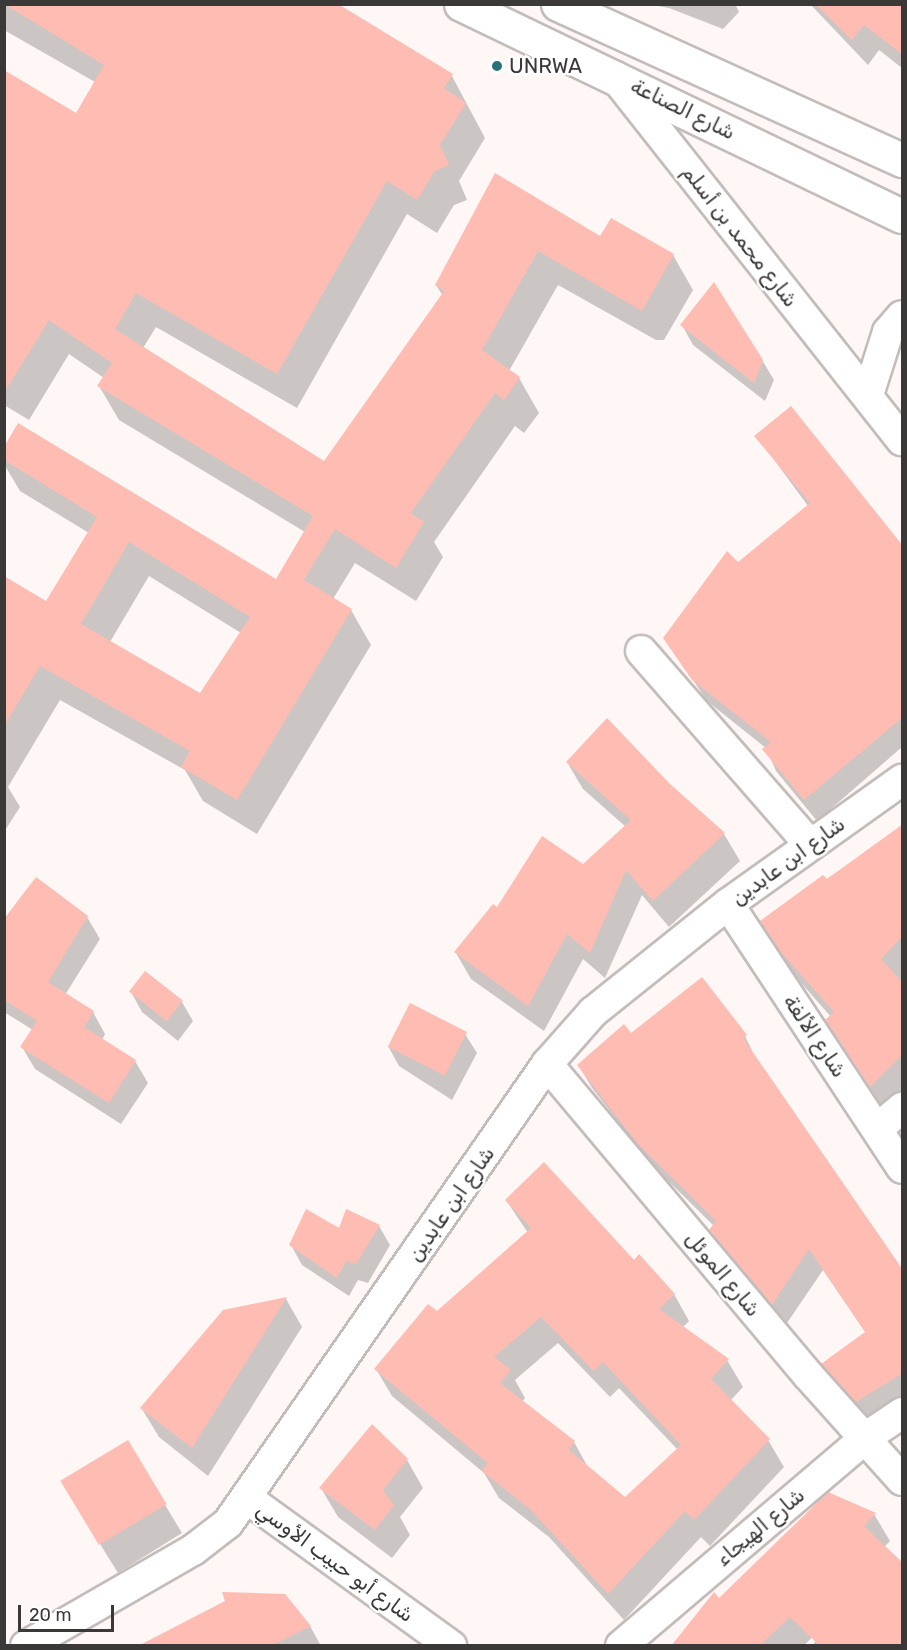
<!DOCTYPE html>
<meta charset="utf-8">
<style>
body{margin:0}
#map{position:relative;width:907px;height:1650px;overflow:hidden;background:#fef7f6;font-family:Rubik,Vazirmatn,sans-serif}
div>[style]{position:absolute}
[style*='--x']{left:calc(var(--x)*1px);top:calc(var(--y)*1px);width:calc(var(--w)*1px);rotate:calc(var(--a)*1deg)}
.shadow>*{inset:0;background:#0003}
.building>*{inset:0;background:#ffbcb3;transform-origin:0 0}
.roads{filter:drop-shadow(2px 0 #c3bcbb) drop-shadow(-2px 0 #c3bcbb) drop-shadow(0 2px #c3bcbb) drop-shadow(0 -2px #c3bcbb)}
.minor>*{height:30px;margin:-15px;padding:0 15px;transform-origin:15px;border-radius:15px;background:#fff}
.secondary>*{height:33px;margin:-16.5px;padding:0 16.5px;transform-origin:16.5px;border-radius:16.5px;background:#fff}
.dots>*{width:16px;height:16px;translate:-50% -50%;box-sizing:border-box;border:3px solid #fff;border-radius:50%}
span{translate:-50% -50%;white-space:nowrap;text-align:center;line-height:1.15;-webkit-text-stroke:5px #fff;paint-order:stroke}
.poi-label{font-size:21px;color:#3b3938}
.left{translate:0 -50%;text-align:left}
.street-label{font-size:21px;color:#3b3938}
.frame{position:absolute;inset:0;border:6px solid #3b3938;pointer-events:none}
.scale{position:absolute;left:18px;top:1605px;width:96px;height:27px;box-sizing:border-box;border:3px solid #3b3938;border-top:0;padding-left:8px;font-size:18px;line-height:21px;white-space:nowrap;color:#3b3938;-webkit-text-stroke:4px #fff;paint-order:stroke}
</style>
<div id="map">
<div class="shadow">
<div style="clip-path:polygon(evenodd,4px 4px,335px 4px,452px 76px,485px 138px,459px 181px,467px 200px,454px 205px,437px 233px,407px 214px,297px 408px,156px 327px,143px 348px,325px 463px,443px 296px,436px 285px,495px 175px,600px 238px,611px 220px,673px 255px,693px 290px,664px 340px,656px 340px,558px 285px,509px 371px,519px 378px,539px 413px,524px 433px,515px 426px,434px 542px,443px 557px,416px 601px,355px 563px,333px 599px,351px 610px,371px 645px,257px 834px,203px 801px,185px 770px,60px 700px,8px 787px,20px 807px,4px 832px,4px 577px,46px 603px,89px 533px,20px 491px,4px 464px,4px 450px,277px 581px,305px 532px,119px 420px,99px 386px,104px 378px,69px 354px,29px 420px,4px 405px,4px 72px,76px 115px,95px 82px,4px 30px,4px 4px,149px 576px,241px 633px,201px 695px,110px 642px,149px 576px)"></div>
<div style="clip-path:polygon(647px 4px,735px 4px,739px 12px,723px 29px,669px 8px)"></div>
<div style="clip-path:polygon(810px 4px,902px 4px,902px 68px,879px 50px,868px 65px)"></div>
<div style="clip-path:polygon(682px 325px,762px 360px,774px 380px,765px 401px,693px 345px)"></div>
<div style="clip-path:polygon(761px 442px,902px 548px,902px 747px,817px 821px,776px 771px,766px 748px,707px 701px,665px 638px,738px 564px,808px 506px)"></div>
<div style="clip-path:polygon(567px 762px,669px 785px,724px 834px,740px 861px,669px 927px,642px 895px,605px 978px,583px 959px,544px 1031px,471px 979px,456px 953px,497px 909px,583px 866px,626px 827px,583px 789px)"></div>
<div style="clip-path:polygon(902px 830px,902px 1098px,887px 1114px,827px 1020px,831px 1017px,796px 977px,762px 921px)"></div>
<div style="clip-path:polygon(87px 917px,100px 939px,65px 995px,93px 1012px,105px 1034px,102px 1040px,135px 1061px,148px 1083px,121px 1124px,35px 1069px,22px 1047px,33px 1030px,4px 1012px,4px 922px)"></div>
<div style="clip-path:polygon(131px 992px,182px 1002px,193px 1021px,178px 1041px,142px 1012px)"></div>
<div style="clip-path:polygon(465px 1034px,477px 1053px,452px 1100px,399px 1066px,388px 1046px)"></div>
<div style="clip-path:polygon(631px 1035px,745px 1036px,756px 1059px,902px 1272px,902px 1402px,869px 1423px,836px 1386px,823px 1364px,866px 1333px,823px 1270px,785px 1326px,723px 1252px,711px 1230px,714px 1226px,652px 1165px,592px 1088px,579px 1066px)"></div>
<div style="clip-path:polygon(evenodd,506px 1200px,634px 1262px,674px 1294px,689px 1321px,682px 1328px,727px 1360px,743px 1387px,730px 1401px,768px 1440px,784px 1467px,710px 1546px,701px 1537px,624px 1620px,549px 1537px,499px 1498px,484px 1473px,392px 1396px,376px 1369px,528px 1233px,506px 1200px,558px 1343px,610px 1397px,619px 1388px,678px 1450px,625px 1499px,589px 1469px,574px 1442px,522px 1402px,525px 1398px,515px 1380px,558px 1343px)"></div>
<div style="clip-path:polygon(379px 1226px,390px 1245px,368px 1283px,358px 1280px,349px 1296px,302px 1265px,291px 1245px,340px 1230px)"></div>
<div style="clip-path:polygon(286px 1299px,302px 1327px,208px 1476px,159px 1437px,142px 1409px,224px 1312px)"></div>
<div style="clip-path:polygon(127px 1442px,182px 1533px,118px 1573px,79px 1510px)"></div>
<div style="clip-path:polygon(407px 1460px,423px 1488px,400px 1517px,410px 1535px,392px 1558px,338px 1517px,321px 1488px)"></div>
<div style="clip-path:polygon(874px 1514px,890px 1541px,884px 1547px,902px 1646px,812px 1646px,831px 1620px,803px 1646px,687px 1646px,719px 1600px)"></div>
<div style="clip-path:polygon(310px 1626px,321px 1646px,165px 1646px)"></div>
</div>
<div class="building">
<div style="clip-path:polygon(evenodd,4px 4px,338px 4px,453px 74px,444px 88px,466px 103px,440px 145px,449px 165px,435px 171px,417px 200px,387px 181px,277px 374px,136px 293px,115px 329px,324px 461px,444px 291px,435px 285px,495px 173px,600px 236px,611px 218px,674px 254px,642px 311px,538px 251px,482px 350px,520px 377px,504px 400px,495px 393px,411px 513px,424px 522px,396px 568px,335px 529px,304px 580px,352px 609px,237px 800px,181px 767px,190px 751px,40px 666px,4px 726px,4px 576px,46px 601px,97px 517px,4px 460px,4px 447px,18px 423px,276px 579px,313px 516px,97px 386px,112px 363px,49px 320px,4px 393px,4px 70px,76px 113px,104px 65px,4px 4px,129px 542px,250px 617px,200px 693px,81px 624px,129px 542px)"></div>
<div style="clip-path:polygon(815px 4px,903px 4px,903px 55px,864px 25px,852px 40px)"></div>
<div style="clip-path:polygon(714px 282px,763px 360px,754px 383px,680px 325px)"></div>
<div style="clip-path:polygon(791px 406px,903px 546px,903px 717px,804px 800px,762px 749px,771px 742px,692px 680px,663px 638px,727px 551px,738px 562px,810px 503px,754px 436px)"></div>
<div style="clip-path:polygon(607px 718px,670px 784px,725px 833px,653px 901px,626px 870px,590px 953px,567px 934px,528px 1006px,454px 952px,493px 904px,497px 907px,542px 836px,583px 864px,631px 820px,566px 762px)"></div>
<div style="clip-path:polygon(903px 824px,903px 936px,881px 959px,903px 983px,903px 1054px,870px 1087px,825px 1020px,834px 1012px,778px 949px,760px 921px,823px 875px,827px 879px)"></div>
<div style="clip-path:polygon(36px 877px,88px 916px,48px 982px,94px 1011px,84px 1027px,136px 1060px,109px 1103px,20px 1047px,37px 1021px,4px 1000px,4px 919px)"></div>
<div style="left:145px;top:971px;width:48px;height:26px;rotate:38deg"></div>
<div style="clip-path:polygon(702px 977px,747px 1035px,743px 1038px,903px 1270px,903px 1373px,856px 1402px,821px 1364px,865px 1332px,809px 1249px,772px 1305px,709px 1230px,716px 1221px,637px 1143px,577px 1065px,624px 1024px,631px 1033px)"></div>
<div style="left:410px;top:1003px;width:64px;height:49px;rotate:27deg"></div>
<div style="clip-path:polygon(evenodd,544px 1162px,634px 1260px,639px 1254px,675px 1294px,659px 1309px,729px 1359px,711px 1379px,770px 1439px,694px 1520px,685px 1511px,608px 1594px,531px 1510px,482px 1471px,488px 1463px,374px 1369px,428px 1304px,437px 1311px,531px 1228px,505px 1200px,544px 1162px,541px 1317px,594px 1371px,603px 1362px,681px 1445px,625px 1497px,569px 1450px,575px 1441px,500px 1383px,511px 1370px,494px 1357px,541px 1317px)"></div>
<div style="clip-path:polygon(306px 1209px,339px 1228px,346px 1209px,380px 1225px,356px 1264px,346px 1261px,337px 1278px,289px 1245px)"></div>
<div style="clip-path:polygon(287px 1297px,192px 1448px,140px 1408px,223px 1310px)"></div>
<div style="clip-path:polygon(372px 1424px,408px 1459px,383px 1490px,394px 1505px,375px 1530px,319px 1488px)"></div>
<div style="left:128px;top:1440px;width:75px;height:79px;rotate:59deg"></div>
<div style="clip-path:polygon(828px 1492px,876px 1513px,864px 1526px,903px 1563px,903px 1646px,820px 1646px,790px 1617px,759px 1646px,671px 1646px,714px 1592px,719px 1598px)"></div>
<div style="clip-path:polygon(222px 1592px,285px 1594px,311px 1626px,271px 1646px,138px 1646px,225px 1601px)"></div>
</div>
<div class="roads">
<div class="minor">
<div style="--x:615;--y:77;--w:463;--a:51.7"></div>
<div style="--x:868;--y:395;--w:66;--a:-72.4"></div>
<div style="--x:888;--y:332;--w:21;--a:-49"></div>
<div style="--x:641;--y:651;--w:257;--a:48.9"></div>
<div style="--x:728;--y:904;--w:316;--a:56.6"></div>
<div style="--x:547;--y:1064;--w:406;--a:50"></div>
<div style="--x:808;--y:1375;--w:141;--a:48.2"></div>
<div style="--x:877;--y:1129;--w:33;--a:-40"></div>
<div style="--x:248;--y:1499;--w:251;--a:35.9"></div>
<div style="--x:26;--y:1646;--w:193;--a:-29.9"></div>
<div style="--x:193;--y:1550;--w:44;--a:-37.6"></div>
<div style="--x:228;--y:1523;--w:559;--a:-55.2"></div>
<div style="--x:547;--y:1064;--w:69;--a:-48.5"></div>
<div style="--x:593;--y:1012;--w:173;--a:-38.7"></div>
<div style="--x:728;--y:904;--w:214;--a:-35.5"></div>
<div style="--x:621;--y:1646;--w:321;--a:-40.4"></div>
<div style="--x:865;--y:1438;--w:45;--a:-34"></div>
</div>
<div class="secondary">
<div style="--x:461;--y:4;--w:489;--a:25.7"></div>
<div style="--x:558;--y:4;--w:378;--a:24.4"></div>
</div>
</div>
<div class="dots">
<div style="left:497px;top:66px;background:#28717b"></div>
</div>
<div class="poi-label">
<span class="left" style="left:509px;top:66px">UNRWA</span>
</div>
<div class="street-label">
<span style="left:683px;top:109px;rotate:26deg">شارع الصناعة</span>
<span style="left:740px;top:236px;rotate:52deg">شارع محمد بن أسلم</span>
<span style="left:788px;top:861px;rotate:-36deg">شارع ابن عابدين</span>
<span style="left:815px;top:1036px;rotate:56deg">شارع الألفة</span>
<span style="left:451px;top:1204px;rotate:-55deg">شارع ابن عابدين</span>
<span style="left:723px;top:1274px;rotate:50deg">شارع الموئل</span>
<span style="left:760px;top:1527px;rotate:-40deg">شارع الهيجاء</span>
<span style="left:335px;top:1562px;rotate:36deg">شارع أبو حبيب الأوسي</span>
</div>
<div class="frame"></div>
<div class="scale">20 m</div>
</div>
